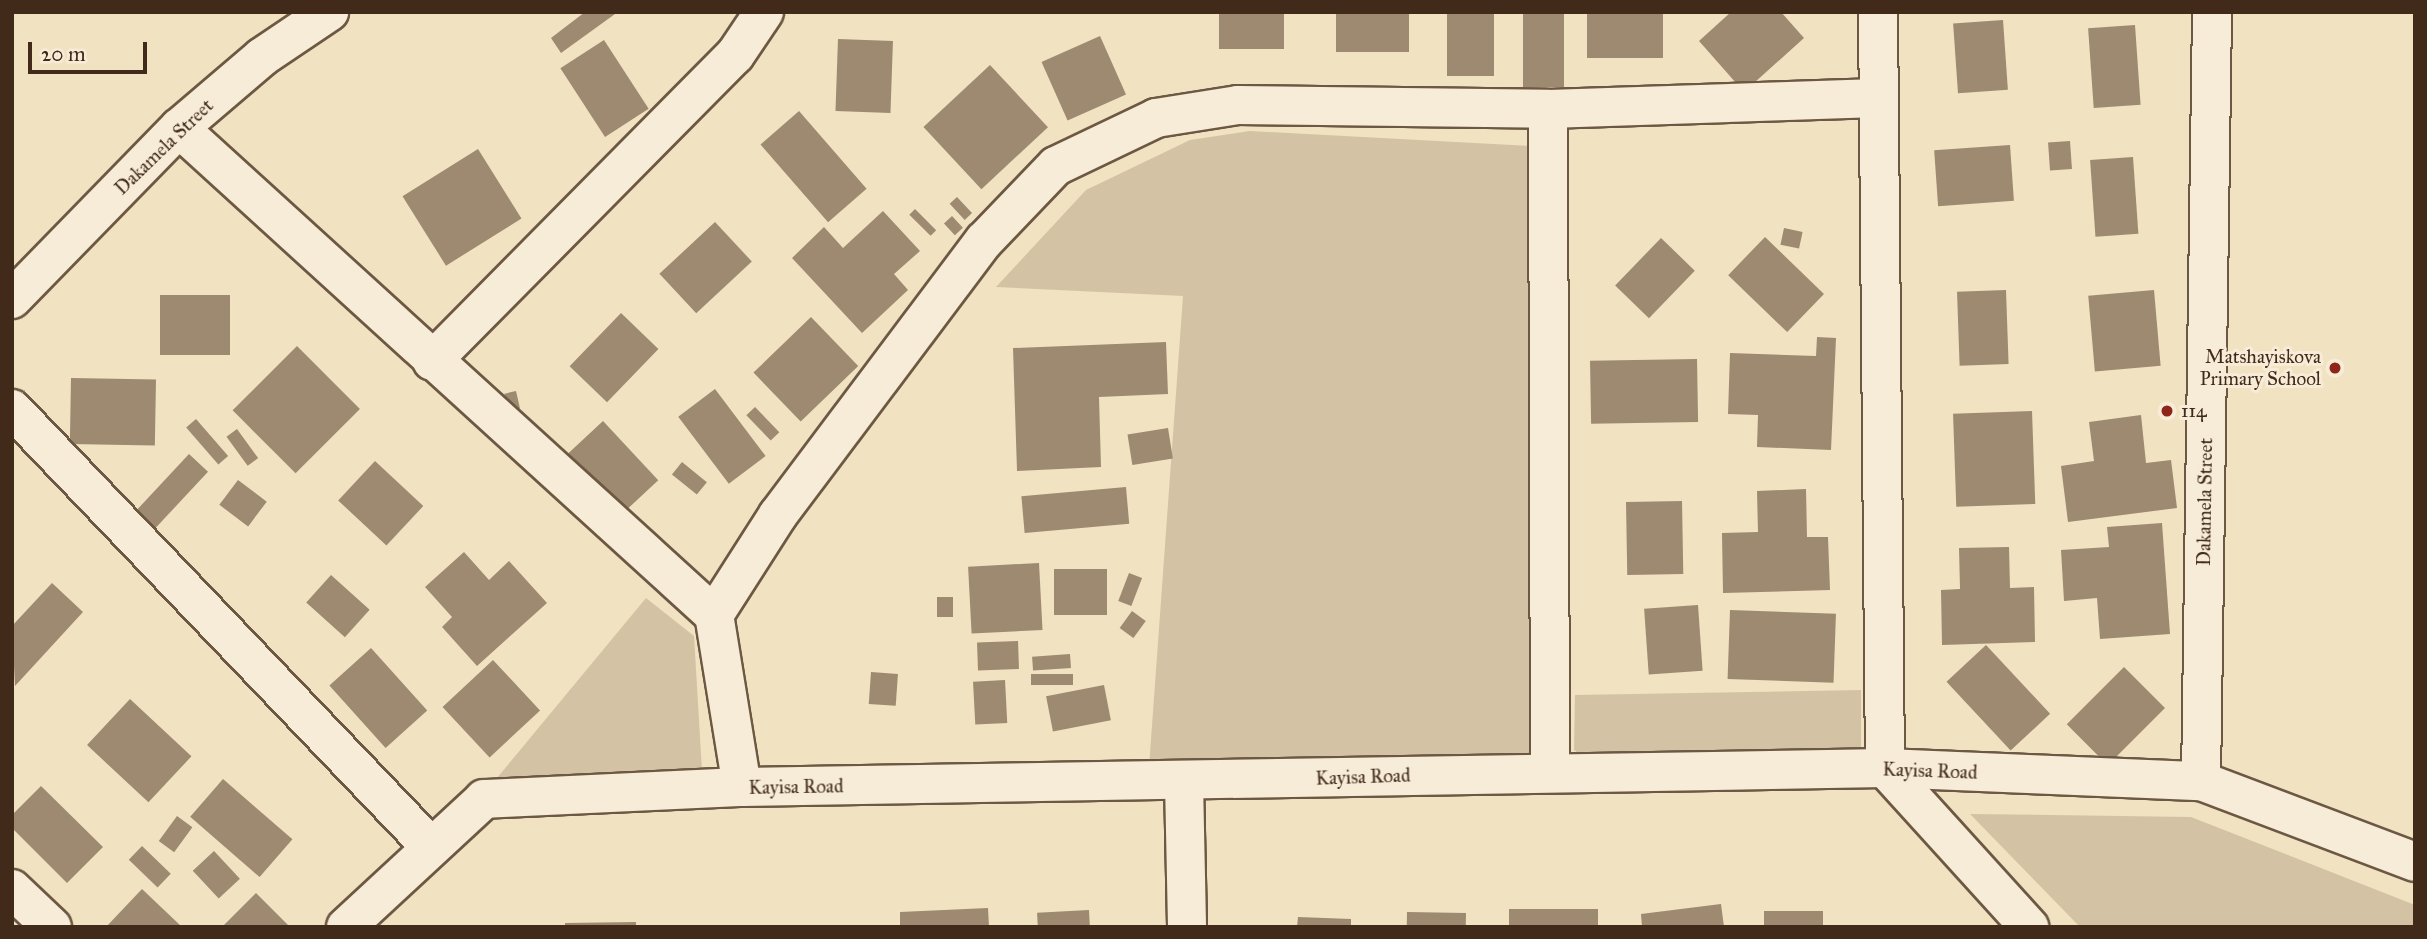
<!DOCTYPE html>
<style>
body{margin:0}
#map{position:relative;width:2427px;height:939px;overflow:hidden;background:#f1e2c1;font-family:"IM FELL Great Primer",serif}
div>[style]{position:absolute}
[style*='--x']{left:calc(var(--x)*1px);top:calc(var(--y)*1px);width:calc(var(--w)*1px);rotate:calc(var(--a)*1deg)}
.green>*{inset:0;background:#d3c3a4}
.building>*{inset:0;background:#9d8a70;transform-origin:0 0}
.roads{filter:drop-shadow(2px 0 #6d5843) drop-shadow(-2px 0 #6d5843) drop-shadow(0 2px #6d5843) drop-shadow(0 -2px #6d5843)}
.minor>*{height:38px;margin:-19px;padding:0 19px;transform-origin:19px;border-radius:19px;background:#f6ecd7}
.dots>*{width:19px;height:19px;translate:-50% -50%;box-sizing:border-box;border:4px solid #f6ecd7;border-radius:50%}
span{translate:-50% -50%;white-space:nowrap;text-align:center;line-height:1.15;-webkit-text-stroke:6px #f6ecd7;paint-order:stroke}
.street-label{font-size:19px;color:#412a19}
.poi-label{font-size:19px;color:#412a19}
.right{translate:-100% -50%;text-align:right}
.left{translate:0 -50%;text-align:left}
.frame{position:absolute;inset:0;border:14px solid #412a19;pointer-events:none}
.scale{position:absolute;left:28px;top:42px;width:119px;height:32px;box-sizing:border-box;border:4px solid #412a19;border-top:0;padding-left:9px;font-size:21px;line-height:24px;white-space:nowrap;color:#412a19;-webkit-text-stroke:5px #f6ecd7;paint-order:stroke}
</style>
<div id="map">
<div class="green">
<div style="clip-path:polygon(1250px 131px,1531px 146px,1533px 756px,1149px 767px,1183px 296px,996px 287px,1086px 190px,1190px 140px)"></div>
<div style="clip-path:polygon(646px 598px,694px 636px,702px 771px,492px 784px)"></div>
<div style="clip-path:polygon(1861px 690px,1861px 751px,1585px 758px,1574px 750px,1575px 695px)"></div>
<div style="clip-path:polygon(1970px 814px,2191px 817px,2415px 905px,2415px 927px,2080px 927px)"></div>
</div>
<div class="building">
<div style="clip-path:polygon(585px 12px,615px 14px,561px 53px,551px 38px)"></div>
<div style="left:1219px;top:12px;width:65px;height:37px"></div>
<div style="left:1336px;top:12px;width:73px;height:40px"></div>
<div style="left:1447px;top:12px;width:47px;height:64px"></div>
<div style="left:1523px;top:12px;width:41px;height:75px"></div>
<div style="left:1587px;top:12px;width:76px;height:46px"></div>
<div style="clip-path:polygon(1731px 12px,1781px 12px,1804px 38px,1744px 92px,1699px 41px)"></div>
<div style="left:2003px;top:20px;width:70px;height:50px;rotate:86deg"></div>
<div style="left:2135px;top:25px;width:80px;height:47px;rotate:86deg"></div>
<div style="left:1100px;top:36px;width:64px;height:64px;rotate:66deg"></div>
<div style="left:838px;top:39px;width:55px;height:72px;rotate:2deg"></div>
<div style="left:604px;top:40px;width:82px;height:52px;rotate:57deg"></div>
<div style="left:990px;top:65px;width:85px;height:91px;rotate:47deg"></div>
<div style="left:799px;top:111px;width:103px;height:51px;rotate:49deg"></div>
<div style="left:2070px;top:141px;width:28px;height:22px;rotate:86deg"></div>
<div style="left:2010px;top:145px;width:56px;height:76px;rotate:86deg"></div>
<div style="left:478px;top:149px;width:82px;height:89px;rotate:58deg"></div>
<div style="left:2133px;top:157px;width:77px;height:43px;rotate:86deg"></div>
<div style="left:957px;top:197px;width:22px;height:10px;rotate:47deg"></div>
<div style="left:915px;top:209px;width:30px;height:8px;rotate:45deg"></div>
<div style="clip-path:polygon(883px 211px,920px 251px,894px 274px,908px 290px,862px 333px,792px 258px,824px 227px,843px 248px)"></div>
<div style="left:952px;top:216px;width:16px;height:11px;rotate:47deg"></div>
<div style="left:715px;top:222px;width:54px;height:76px;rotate:47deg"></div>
<div style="left:1784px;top:228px;width:19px;height:17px;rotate:12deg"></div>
<div style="left:1765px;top:237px;width:82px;height:53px;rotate:44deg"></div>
<div style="left:1661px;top:238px;width:47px;height:66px;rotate:44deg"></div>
<div style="left:2006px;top:290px;width:74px;height:49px;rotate:88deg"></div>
<div style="left:2154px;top:290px;width:76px;height:66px;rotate:85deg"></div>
<div style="left:160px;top:295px;width:70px;height:60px"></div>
<div style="left:621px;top:313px;width:52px;height:74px;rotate:44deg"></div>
<div style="left:811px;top:317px;width:68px;height:80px;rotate:46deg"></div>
<div style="clip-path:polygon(1817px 337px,1836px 338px,1831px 450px,1757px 447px,1758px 415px,1728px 414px,1730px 353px,1816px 356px)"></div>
<div style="clip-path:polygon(1166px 342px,1168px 394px,1099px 397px,1101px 467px,1017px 471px,1013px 348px)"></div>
<div style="left:297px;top:346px;width:89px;height:91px;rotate:45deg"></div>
<div style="left:1697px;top:359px;width:63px;height:107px;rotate:89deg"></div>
<div style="left:71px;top:378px;width:85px;height:66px;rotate:1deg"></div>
<div style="left:715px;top:389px;width:84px;height:46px;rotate:53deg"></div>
<div style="left:516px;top:391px;width:18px;height:12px;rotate:77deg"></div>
<div style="left:755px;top:407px;width:35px;height:12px;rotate:46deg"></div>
<div style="left:2032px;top:411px;width:93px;height:79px;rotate:88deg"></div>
<div style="clip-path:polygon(2141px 415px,2146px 463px,2171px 460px,2177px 508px,2068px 522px,2061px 466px,2094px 461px,2089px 422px)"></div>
<div style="left:196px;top:419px;width:49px;height:13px;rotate:49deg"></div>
<div style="left:603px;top:421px;width:81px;height:51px;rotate:47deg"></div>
<div style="left:1168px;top:428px;width:31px;height:41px;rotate:81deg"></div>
<div style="left:237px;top:429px;width:36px;height:13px;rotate:54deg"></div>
<div style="left:189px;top:454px;width:26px;height:77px;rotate:43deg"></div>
<div style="left:375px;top:461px;width:66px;height:54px;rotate:43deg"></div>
<div style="left:682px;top:462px;width:32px;height:16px;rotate:39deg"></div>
<div style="left:238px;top:480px;width:36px;height:31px;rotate:37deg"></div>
<div style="left:1126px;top:487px;width:37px;height:105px;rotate:85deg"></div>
<div style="clip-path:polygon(1806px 489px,1807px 537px,1828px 537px,1830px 590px,1723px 593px,1722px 533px,1758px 532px,1757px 491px)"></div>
<div style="left:1682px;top:501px;width:73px;height:56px;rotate:89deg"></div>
<div style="clip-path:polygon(2162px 523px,2170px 634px,2100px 639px,2097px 598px,2064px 601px,2061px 550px,2109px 547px,2107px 527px)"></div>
<div style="clip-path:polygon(2009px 547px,2010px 588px,2034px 587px,2035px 642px,1942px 645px,1941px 590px,1960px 589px,1959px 548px)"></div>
<div style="clip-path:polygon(464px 552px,489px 580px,509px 561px,547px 603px,477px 666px,442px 627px,452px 617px,425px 587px)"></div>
<div style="left:1039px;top:563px;width:67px;height:71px;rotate:87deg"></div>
<div style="left:1107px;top:569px;width:46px;height:53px;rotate:90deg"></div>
<div style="left:1129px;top:573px;width:14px;height:30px;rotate:21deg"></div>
<div style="left:331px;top:575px;width:52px;height:37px;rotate:42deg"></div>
<div style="clip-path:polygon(52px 583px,83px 612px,15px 686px,12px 626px)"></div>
<div style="left:937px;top:597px;width:16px;height:20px"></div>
<div style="left:1698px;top:605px;width:66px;height:54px;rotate:86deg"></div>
<div style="left:1730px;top:610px;width:106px;height:69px;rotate:2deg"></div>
<div style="left:1132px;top:611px;width:17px;height:21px;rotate:36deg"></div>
<div style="left:1018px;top:641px;width:28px;height:41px;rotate:88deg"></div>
<div style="left:1986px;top:645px;width:94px;height:54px;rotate:47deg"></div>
<div style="left:371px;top:648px;width:84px;height:56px;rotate:48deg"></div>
<div style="left:1070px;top:654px;width:14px;height:38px;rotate:86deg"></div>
<div style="left:493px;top:660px;width:69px;height:69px;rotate:47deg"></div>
<div style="left:2124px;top:667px;width:58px;height:81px;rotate:45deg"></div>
<div style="left:871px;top:672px;width:27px;height:32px;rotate:4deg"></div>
<div style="left:1073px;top:674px;width:11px;height:42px;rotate:90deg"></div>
<div style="left:1005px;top:680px;width:43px;height:32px;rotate:87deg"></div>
<div style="left:1104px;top:685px;width:36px;height:59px;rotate:79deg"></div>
<div style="left:130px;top:699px;width:84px;height:63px;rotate:43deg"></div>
<div style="left:223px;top:779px;width:92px;height:50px;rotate:41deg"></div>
<div style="clip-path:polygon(41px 786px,103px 847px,67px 883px,12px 828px,12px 815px)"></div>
<div style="left:177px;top:816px;width:19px;height:31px;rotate:36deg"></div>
<div style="left:142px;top:846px;width:40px;height:19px;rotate:44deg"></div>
<div style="left:214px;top:851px;width:38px;height:29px;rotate:47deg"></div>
<div style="clip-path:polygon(142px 889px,182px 927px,106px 927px)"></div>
<div style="clip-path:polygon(256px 893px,290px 927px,222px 927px)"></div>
<div style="clip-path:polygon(1721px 904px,1724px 927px,1642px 927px,1641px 914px)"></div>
<div style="clip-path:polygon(988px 908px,989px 927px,900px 927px,900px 912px)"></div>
<div style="left:1598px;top:909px;width:18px;height:89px;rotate:90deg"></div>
<div style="left:1089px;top:910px;width:17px;height:52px;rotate:87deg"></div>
<div style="left:1764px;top:911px;width:59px;height:16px"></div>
<div style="left:1407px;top:912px;width:59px;height:15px;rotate:1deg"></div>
<div style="clip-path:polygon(1298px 917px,1351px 919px,1351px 927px,1297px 927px)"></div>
<div style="clip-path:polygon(636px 922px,636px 927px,565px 927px,565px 923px)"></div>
</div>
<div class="roads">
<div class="minor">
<div style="--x:1878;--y:12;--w:756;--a:89.47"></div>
<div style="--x:1885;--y:768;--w:215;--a:47.8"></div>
<div style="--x:1548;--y:109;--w:662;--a:89.83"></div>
<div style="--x:179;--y:128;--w:723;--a:42.31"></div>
<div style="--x:12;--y:299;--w:239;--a:-45.7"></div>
<div style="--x:179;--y:128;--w:109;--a:-40.5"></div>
<div style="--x:262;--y:57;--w:81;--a:-33.9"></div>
<div style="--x:432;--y:361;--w:431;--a:-45.3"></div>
<div style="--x:735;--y:55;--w:52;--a:-56"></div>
<div style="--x:12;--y:409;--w:605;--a:46.27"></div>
<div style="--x:2201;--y:781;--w:769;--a:-89.18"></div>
<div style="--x:1184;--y:782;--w:145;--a:88.8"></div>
<div style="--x:742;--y:787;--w:174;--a:-99.2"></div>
<div style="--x:714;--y:615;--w:119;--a:-57.4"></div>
<div style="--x:778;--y:515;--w:343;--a:-53.1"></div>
<div style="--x:984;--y:241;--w:104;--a:-46.2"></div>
<div style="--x:1056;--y:166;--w:111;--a:-25.6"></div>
<div style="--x:1156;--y:118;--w:83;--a:-9"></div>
<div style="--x:1238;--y:105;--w:310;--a:0.7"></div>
<div style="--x:1548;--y:109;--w:330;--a:-1.9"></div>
<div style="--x:12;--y:889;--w:55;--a:43.5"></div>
<div style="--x:346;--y:927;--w:188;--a:-42.8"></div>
<div style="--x:484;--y:799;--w:258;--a:-2.7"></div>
<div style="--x:742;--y:787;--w:1143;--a:-0.95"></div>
<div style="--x:1885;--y:768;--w:316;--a:2.4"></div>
<div style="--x:2201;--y:781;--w:229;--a:20.7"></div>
</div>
</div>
<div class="dots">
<div style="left:2335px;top:368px;background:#8f2418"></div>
<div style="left:2167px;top:411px;background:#8f2418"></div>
</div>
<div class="street-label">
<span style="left:164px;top:147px;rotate:-44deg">Dakamela Street</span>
<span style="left:2205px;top:502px;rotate:-89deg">Dakamela Street</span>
<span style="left:1930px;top:771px;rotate:2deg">Kayisa Road</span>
<span style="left:1363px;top:777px;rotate:-2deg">Kayisa Road</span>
<span style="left:796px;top:787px;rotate:-1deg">Kayisa Road</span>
</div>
<div class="poi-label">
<span class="right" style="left:2321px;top:368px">Matshayiskova<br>Primary School</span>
<span class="left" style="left:2181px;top:411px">114</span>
</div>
<div class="frame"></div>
<div class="scale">20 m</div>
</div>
